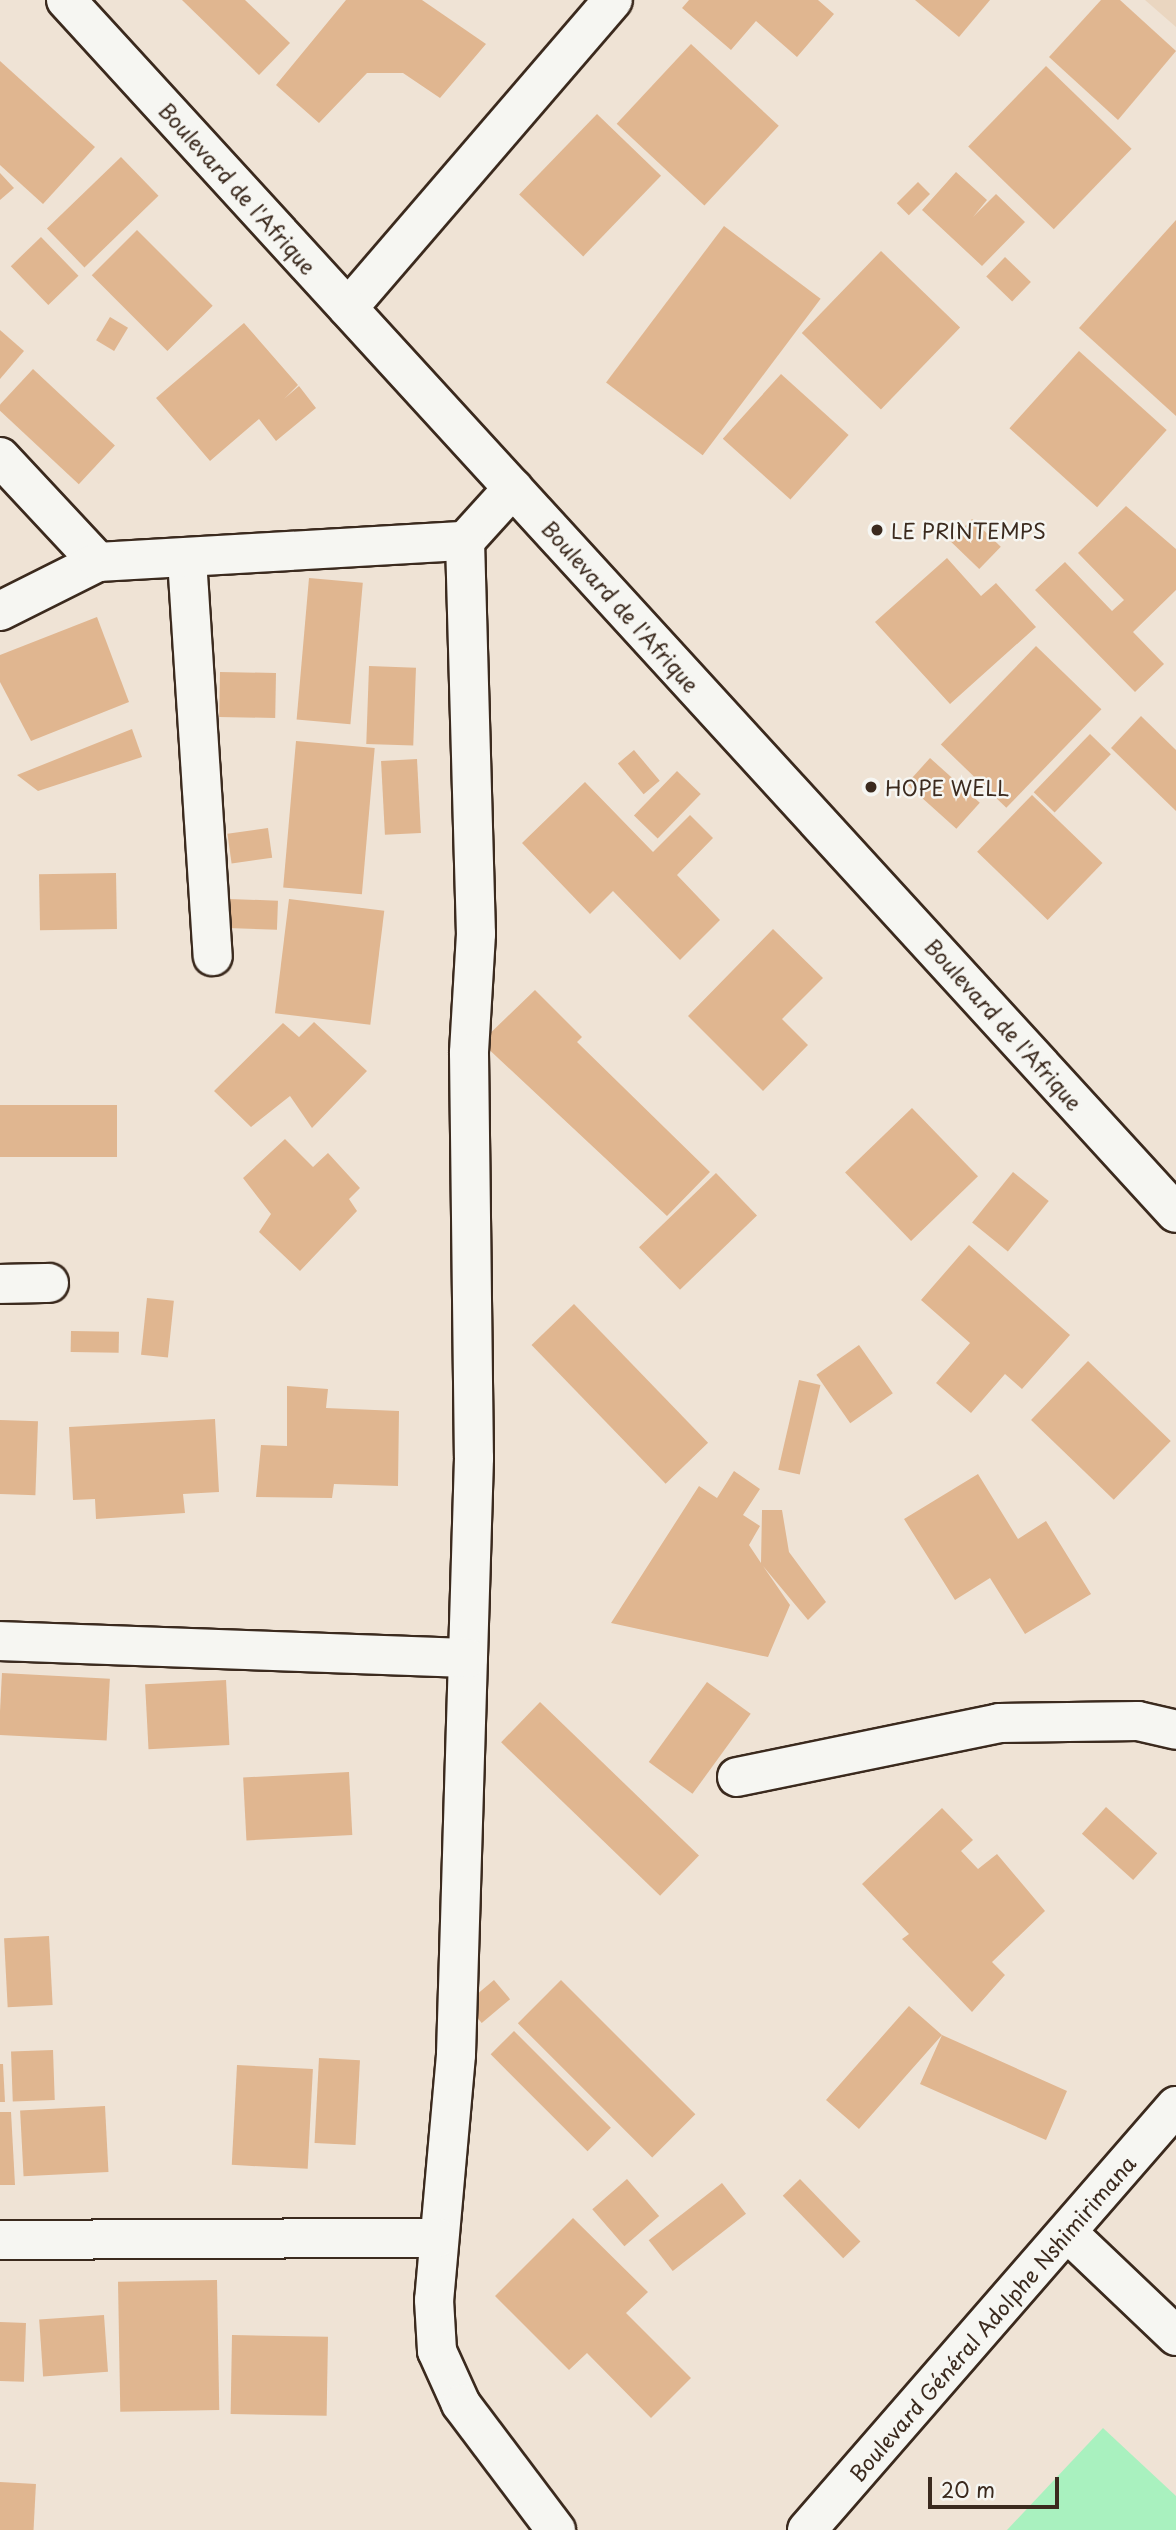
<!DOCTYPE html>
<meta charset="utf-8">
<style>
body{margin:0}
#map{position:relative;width:1176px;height:2530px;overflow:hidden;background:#efe3d5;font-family:"Playpen Sans",sans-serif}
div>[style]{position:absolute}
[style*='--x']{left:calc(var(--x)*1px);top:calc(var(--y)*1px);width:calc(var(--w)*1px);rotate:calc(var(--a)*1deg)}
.built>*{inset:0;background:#ead6c0}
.green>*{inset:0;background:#a9f1bf}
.building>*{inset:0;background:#e0b690;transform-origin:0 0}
.roads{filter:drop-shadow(2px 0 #3b2a1e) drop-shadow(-2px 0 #3b2a1e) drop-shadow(0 2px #3b2a1e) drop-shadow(0 -2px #3b2a1e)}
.minor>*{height:38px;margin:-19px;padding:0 19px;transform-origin:19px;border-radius:19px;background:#f6f6f2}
.tertiary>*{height:38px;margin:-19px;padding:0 19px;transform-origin:19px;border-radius:19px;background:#f6f6f2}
.primary>*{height:38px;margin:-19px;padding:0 19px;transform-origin:19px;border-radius:19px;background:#f6f6f2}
.dots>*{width:19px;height:19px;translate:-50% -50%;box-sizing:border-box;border:4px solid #f6f6f2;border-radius:50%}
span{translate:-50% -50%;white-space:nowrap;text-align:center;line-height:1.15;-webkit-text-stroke:5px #f6f6f2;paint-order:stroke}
.street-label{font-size:21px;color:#3b2a1e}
.poi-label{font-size:21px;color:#3b2a1e}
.left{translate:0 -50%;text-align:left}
.scale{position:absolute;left:928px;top:2477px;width:131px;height:32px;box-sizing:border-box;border:4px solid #3b2a1e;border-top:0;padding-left:9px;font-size:21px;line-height:24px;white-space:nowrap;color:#3b2a1e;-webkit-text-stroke:5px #f6f6f2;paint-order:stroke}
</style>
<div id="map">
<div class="built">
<div style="clip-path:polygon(1145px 0,1176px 0,1176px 27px)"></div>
</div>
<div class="green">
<div style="clip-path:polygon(1103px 2428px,1176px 2496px,1176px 2530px,1007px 2530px)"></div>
</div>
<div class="building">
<div style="clip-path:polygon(182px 0,245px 0,290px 43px,259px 75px)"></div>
<div style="clip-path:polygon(346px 0,422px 0,486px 44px,440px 98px,403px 73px,367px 73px,319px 123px,276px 85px)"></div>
<div style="clip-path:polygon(689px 0,818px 0,834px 14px,797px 57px,756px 21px,731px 50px,682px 8px)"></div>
<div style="clip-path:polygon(915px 0,990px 0,959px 37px)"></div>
<div style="clip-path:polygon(1101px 0,1120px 0,1176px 51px,1118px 120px,1049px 57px)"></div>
<div style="left:691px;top:44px;width:120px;height:109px;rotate:43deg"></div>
<div style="clip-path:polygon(0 61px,95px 147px,43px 204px,0 165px)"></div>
<div style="left:1046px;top:66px;width:119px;height:112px;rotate:44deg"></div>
<div style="left:597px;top:114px;width:89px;height:112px;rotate:44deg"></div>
<div style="left:121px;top:157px;width:54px;height:103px;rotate:46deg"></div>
<div style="clip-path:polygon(956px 172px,987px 200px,973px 217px,996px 194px,1025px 222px,982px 266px,922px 210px)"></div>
<div style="clip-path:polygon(0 173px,14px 188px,0 200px)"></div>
<div style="left:918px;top:182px;width:17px;height:30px;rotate:45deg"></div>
<div style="clip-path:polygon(1176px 220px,1176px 416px,1079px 328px)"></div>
<div style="left:724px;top:226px;width:121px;height:196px;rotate:37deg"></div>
<div style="left:137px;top:230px;width:107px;height:64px;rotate:45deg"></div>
<div style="left:41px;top:237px;width:54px;height:42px;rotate:46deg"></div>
<div style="left:881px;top:251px;width:110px;height:114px;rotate:44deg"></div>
<div style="left:1005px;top:257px;width:36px;height:27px;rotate:44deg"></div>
<div style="left:110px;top:317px;width:21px;height:27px;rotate:31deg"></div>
<div style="clip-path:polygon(244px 323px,298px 385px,284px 399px,299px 386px,316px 408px,276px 441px,259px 419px,210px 461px,156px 398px)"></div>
<div style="clip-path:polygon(0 330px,24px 351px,0 379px)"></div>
<div style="left:1079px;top:351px;width:118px;height:104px;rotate:42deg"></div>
<div style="left:33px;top:369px;width:112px;height:53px;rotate:43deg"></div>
<div style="left:781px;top:374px;width:91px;height:87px;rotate:42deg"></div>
<div style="clip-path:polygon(1126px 506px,1176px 549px,1176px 590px,1133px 632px,1164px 664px,1135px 692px,1035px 590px,1065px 562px,1112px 611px,1124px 600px,1078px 553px)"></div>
<div style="left:972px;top:519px;width:40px;height:31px;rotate:44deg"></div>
<div style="clip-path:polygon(947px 558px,981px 596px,996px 583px,1036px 627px,950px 704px,875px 622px)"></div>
<div style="left:309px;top:578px;width:54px;height:142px;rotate:5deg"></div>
<div style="clip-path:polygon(97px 617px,129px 702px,31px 741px,0 682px,0 655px)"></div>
<div style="left:1036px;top:646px;width:91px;height:137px;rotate:44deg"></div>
<div style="left:369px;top:666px;width:47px;height:78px;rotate:2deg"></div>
<div style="left:220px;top:672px;width:56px;height:45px;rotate:1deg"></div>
<div style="clip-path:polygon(1141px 716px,1176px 750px,1176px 811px,1111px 748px)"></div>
<div style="clip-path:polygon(132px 729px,142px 757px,38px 791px,17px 775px)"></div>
<div style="left:1090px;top:734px;width:29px;height:81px;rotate:44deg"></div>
<div style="left:296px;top:741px;width:79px;height:147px;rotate:5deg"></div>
<div style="left:634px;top:750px;width:40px;height:21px;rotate:50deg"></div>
<div style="left:930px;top:758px;width:67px;height:35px;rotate:42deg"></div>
<div style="left:417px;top:759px;width:74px;height:36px;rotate:87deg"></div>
<div style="left:677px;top:771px;width:33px;height:62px;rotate:44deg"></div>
<div style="clip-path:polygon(585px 782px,653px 852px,690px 815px,713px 838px,677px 875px,720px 920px,680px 960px,613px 891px,590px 914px,522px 843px)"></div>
<div style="left:1032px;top:795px;width:98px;height:79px;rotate:44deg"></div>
<div style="left:268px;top:828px;width:30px;height:41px;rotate:82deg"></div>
<div style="left:116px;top:873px;width:56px;height:77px;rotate:89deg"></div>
<div style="left:229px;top:899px;width:49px;height:29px;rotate:2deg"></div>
<div style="left:289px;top:899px;width:96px;height:115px;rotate:7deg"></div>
<div style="clip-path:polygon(773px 929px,823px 978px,782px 1019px,808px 1045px,763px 1091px,688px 1016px)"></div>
<div style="clip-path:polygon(535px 990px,582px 1037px,577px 1042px,710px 1172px,667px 1216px,481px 1042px)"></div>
<div style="clip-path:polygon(314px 1022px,367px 1071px,312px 1128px,290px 1096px,251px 1127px,214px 1091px,283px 1023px,299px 1037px)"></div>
<div style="left:0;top:1105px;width:117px;height:52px"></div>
<div style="left:912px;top:1108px;width:95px;height:93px;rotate:46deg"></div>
<div style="clip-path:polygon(285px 1139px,313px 1167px,328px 1153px,360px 1188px,349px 1199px,357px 1211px,300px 1271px,259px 1232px,271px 1214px,243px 1178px)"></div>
<div style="left:1013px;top:1172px;width:46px;height:65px;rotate:39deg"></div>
<div style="left:716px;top:1173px;width:59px;height:107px;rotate:46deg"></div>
<div style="clip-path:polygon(969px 1245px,1070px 1335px,1022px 1389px,1005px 1374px,971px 1413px,936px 1383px,970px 1343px,921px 1300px)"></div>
<div style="left:147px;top:1298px;width:27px;height:57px;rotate:6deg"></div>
<div style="left:574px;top:1304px;width:193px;height:59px;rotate:46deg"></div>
<div style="left:71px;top:1331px;width:48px;height:21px;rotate:1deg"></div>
<div style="left:859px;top:1345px;width:59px;height:52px;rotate:55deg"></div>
<div style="left:1088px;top:1361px;width:115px;height:82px;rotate:44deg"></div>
<div style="left:799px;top:1380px;width:22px;height:92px;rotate:13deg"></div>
<div style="clip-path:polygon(287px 1386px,328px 1389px,326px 1408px,399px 1411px,398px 1486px,334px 1484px,332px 1498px,256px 1497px,261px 1445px,287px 1446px)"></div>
<div style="clip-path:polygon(215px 1419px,219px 1492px,183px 1494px,185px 1513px,96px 1519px,95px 1499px,73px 1500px,69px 1427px)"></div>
<div style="left:0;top:1420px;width:38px;height:74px;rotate:2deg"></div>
<div style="clip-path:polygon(734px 1471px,760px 1489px,743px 1515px,760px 1526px,749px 1545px,761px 1563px,762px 1510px,782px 1510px,789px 1552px,826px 1602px,808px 1620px,763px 1566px,790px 1605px,768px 1657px,611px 1623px,699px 1486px,717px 1498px)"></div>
<div style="clip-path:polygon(978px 1474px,1018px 1539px,1046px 1521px,1091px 1594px,1025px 1634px,990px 1578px,955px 1600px,904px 1519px)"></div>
<div style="left:2px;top:1673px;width:108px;height:62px;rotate:3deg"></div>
<div style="left:226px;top:1680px;width:65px;height:81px;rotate:87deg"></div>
<div style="left:707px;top:1682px;width:54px;height:99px;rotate:36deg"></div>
<div style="left:540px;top:1702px;width:221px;height:56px;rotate:44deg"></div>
<div style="left:349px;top:1772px;width:63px;height:106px;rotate:87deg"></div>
<div style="left:1106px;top:1807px;width:69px;height:36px;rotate:42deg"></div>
<div style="clip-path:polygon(942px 1808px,973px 1840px,961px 1851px,978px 1869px,997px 1854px,1045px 1911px,992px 1962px,1005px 1975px,972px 2012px,902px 1939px,909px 1934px,862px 1884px)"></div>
<div style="left:49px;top:1936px;width:69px;height:45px;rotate:87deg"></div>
<div style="left:494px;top:1980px;width:25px;height:37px;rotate:50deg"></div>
<div style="left:561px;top:1980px;width:190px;height:61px;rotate:45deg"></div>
<div style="clip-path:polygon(909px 2006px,942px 2035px,1067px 2091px,1046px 2140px,920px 2084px,942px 2035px,859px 2129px,826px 2100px)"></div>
<div style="left:514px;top:2031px;width:137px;height:33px;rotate:45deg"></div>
<div style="left:53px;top:2050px;width:50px;height:42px;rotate:88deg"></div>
<div style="left:319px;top:2058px;width:41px;height:85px;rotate:3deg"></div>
<div style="clip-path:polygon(0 2064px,3px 2064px,5px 2102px,0 2102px)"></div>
<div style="left:237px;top:2065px;width:76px;height:100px;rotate:3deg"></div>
<div style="left:105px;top:2106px;width:66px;height:85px;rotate:87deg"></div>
<div style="clip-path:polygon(0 2112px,11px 2112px,15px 2185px,0 2185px)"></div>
<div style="left:627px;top:2179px;width:49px;height:46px;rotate:49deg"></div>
<div style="left:800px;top:2179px;width:87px;height:24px;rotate:46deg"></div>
<div style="left:722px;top:2183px;width:39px;height:93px;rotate:52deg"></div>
<div style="clip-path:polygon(573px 2218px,648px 2292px,626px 2313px,691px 2378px,651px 2418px,587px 2353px,569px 2370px,495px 2296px)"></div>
<div style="left:217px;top:2280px;width:130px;height:99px;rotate:89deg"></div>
<div style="left:104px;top:2315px;width:57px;height:65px;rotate:86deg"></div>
<div style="left:0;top:2322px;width:26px;height:59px;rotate:2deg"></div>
<div style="left:232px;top:2335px;width:96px;height:79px;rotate:1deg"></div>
<div style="left:0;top:2482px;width:36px;height:48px;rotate:3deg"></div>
</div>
<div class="roads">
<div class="minor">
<div style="--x:348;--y:308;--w:406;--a:-49.3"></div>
<div style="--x:0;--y:457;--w:144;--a:47"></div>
<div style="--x:513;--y:488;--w:72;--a:132.2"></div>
<div style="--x:465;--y:541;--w:393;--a:88.4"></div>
<div style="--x:476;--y:934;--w:119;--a:93.4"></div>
<div style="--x:469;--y:1053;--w:405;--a:89.3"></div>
<div style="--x:474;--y:1458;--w:597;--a:91.73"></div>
<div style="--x:456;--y:2055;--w:246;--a:95.1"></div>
<div style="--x:434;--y:2300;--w:51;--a:86.6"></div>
<div style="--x:437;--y:2351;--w:58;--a:65.6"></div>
<div style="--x:461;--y:2404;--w:158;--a:53"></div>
<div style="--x:187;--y:559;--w:398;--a:86.3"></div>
<div style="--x:0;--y:611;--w:110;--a:-26.6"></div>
<div style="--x:98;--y:562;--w:368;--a:-3.3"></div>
<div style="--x:0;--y:1284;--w:49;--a:-1.2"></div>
<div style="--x:0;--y:1641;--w:468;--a:2.1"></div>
<div style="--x:737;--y:1777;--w:268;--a:-11.6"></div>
<div style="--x:999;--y:1723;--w:139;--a:-0.8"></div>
<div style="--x:1138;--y:1721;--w:39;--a:13"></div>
<div style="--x:1069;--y:2234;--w:148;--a:43.6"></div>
<div style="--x:0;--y:2240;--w:438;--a:-0.3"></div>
</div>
<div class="tertiary">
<div style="--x:66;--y:0;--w:1644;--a:47.54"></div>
</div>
<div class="primary">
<div style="--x:807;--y:2530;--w:562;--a:-48.97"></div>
</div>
</div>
<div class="dots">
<div style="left:877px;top:530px;background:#3b2a1e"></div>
<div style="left:871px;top:787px;background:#3b2a1e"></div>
</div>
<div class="street-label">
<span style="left:238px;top:188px;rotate:48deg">Boulevard de l'Afrique</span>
<span style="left:621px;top:606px;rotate:48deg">Boulevard de l'Afrique</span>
<span style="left:1004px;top:1024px;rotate:48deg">Boulevard de l'Afrique</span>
<span style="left:992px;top:2318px;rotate:-49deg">Boulevard Général Adolphe Nshimirimana</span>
</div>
<div class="poi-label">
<span class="left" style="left:891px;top:530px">LE PRINTEMPS</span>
<span class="left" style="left:885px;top:787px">HOPE WELL</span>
</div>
<div class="scale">20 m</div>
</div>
